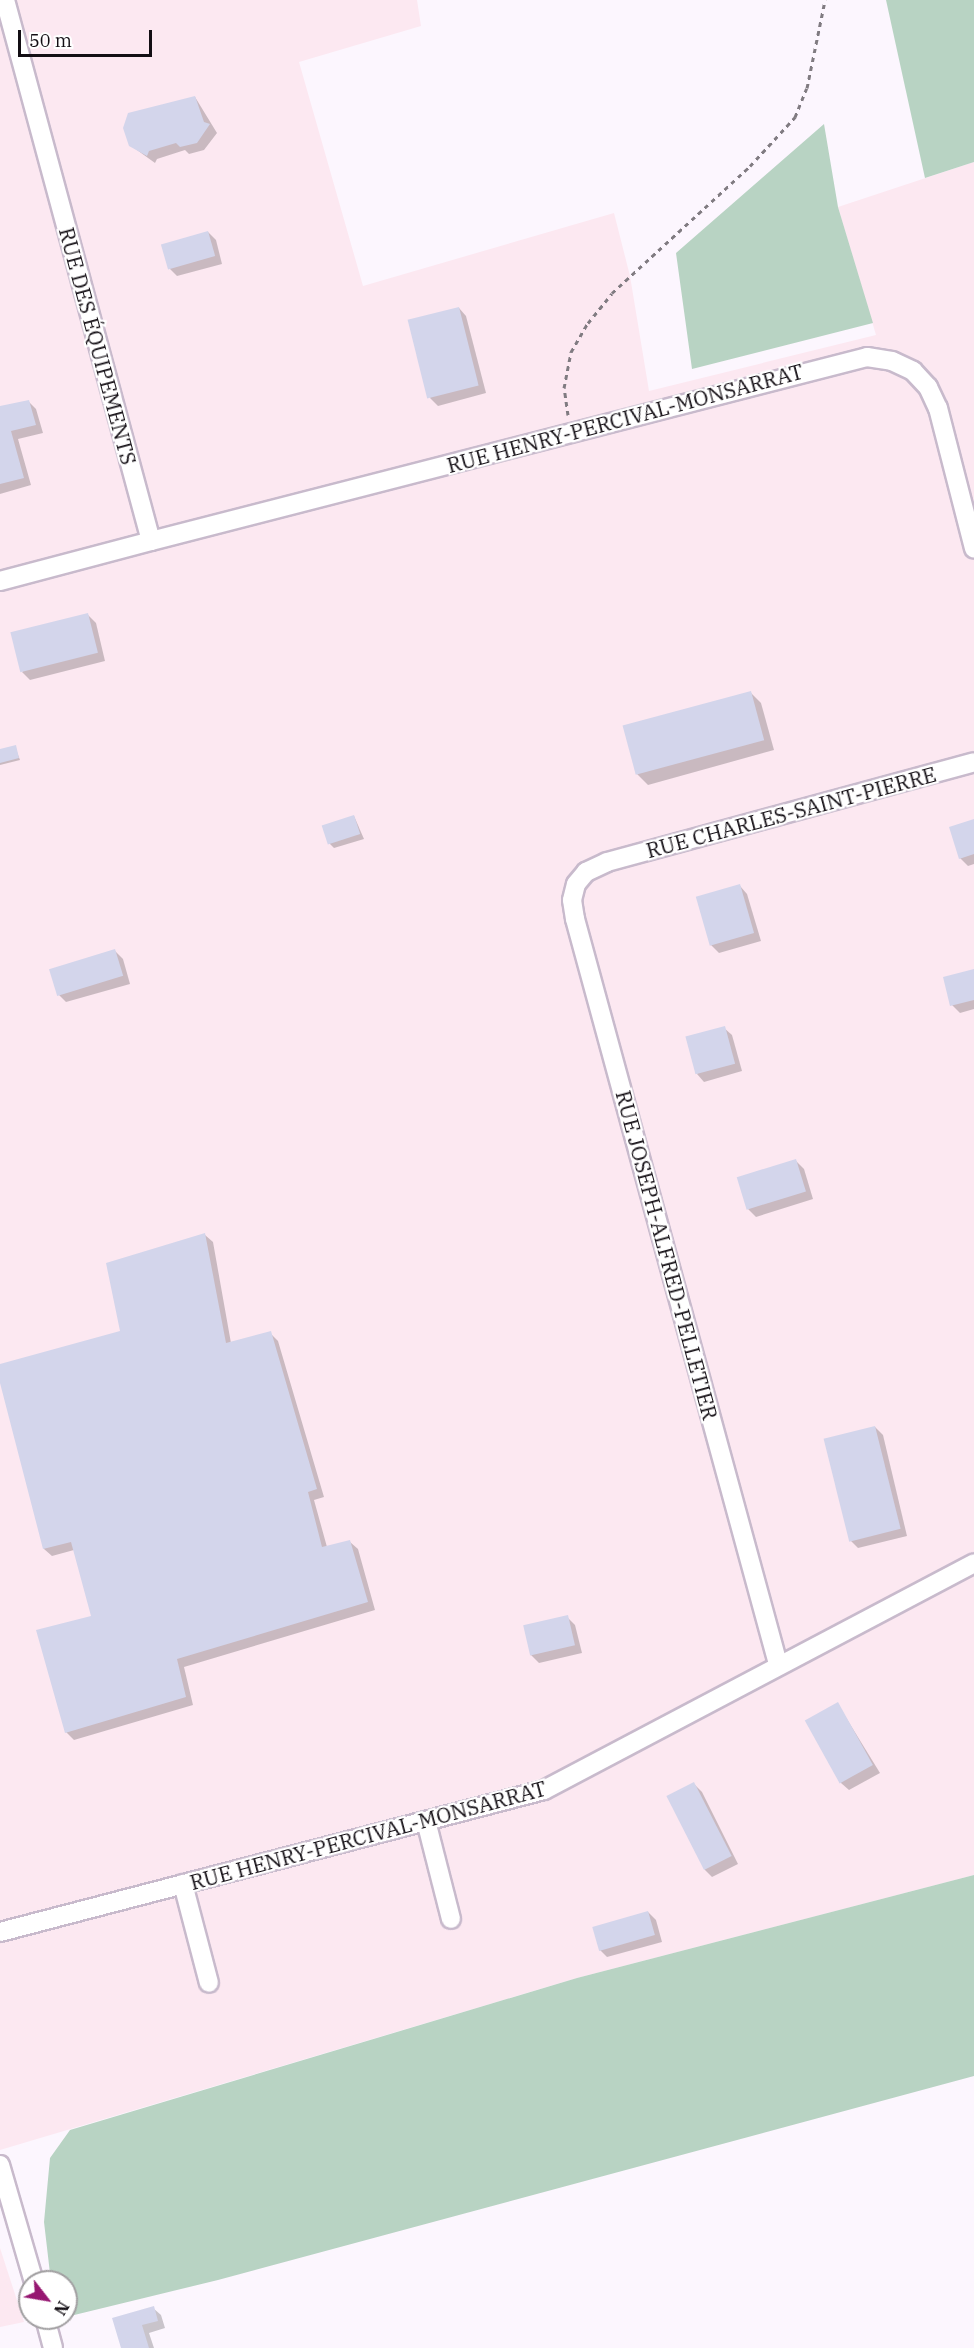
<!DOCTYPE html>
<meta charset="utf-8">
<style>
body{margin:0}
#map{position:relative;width:974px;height:2348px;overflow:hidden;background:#fcf6fe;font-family:"IBM Plex Serif",serif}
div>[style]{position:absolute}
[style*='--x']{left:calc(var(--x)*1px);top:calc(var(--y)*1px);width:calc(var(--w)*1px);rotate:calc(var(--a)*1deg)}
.industrial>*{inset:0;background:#fce8f1}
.green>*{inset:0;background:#b8d3c3}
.shadow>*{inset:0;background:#0003}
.building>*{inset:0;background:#d3d5eb;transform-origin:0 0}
.path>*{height:3px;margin-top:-1.5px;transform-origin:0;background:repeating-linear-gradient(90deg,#807b81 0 4.5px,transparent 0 9px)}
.roads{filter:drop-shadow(2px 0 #c8bacc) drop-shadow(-2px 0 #c8bacc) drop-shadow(0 2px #c8bacc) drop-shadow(0 -2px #c8bacc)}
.minor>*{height:18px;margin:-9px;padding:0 9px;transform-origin:9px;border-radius:9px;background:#fff}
span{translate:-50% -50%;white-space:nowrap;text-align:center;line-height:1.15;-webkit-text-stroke:4.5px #fff;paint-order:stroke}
.street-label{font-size:21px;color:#130e14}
.north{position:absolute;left:18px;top:2270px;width:60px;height:60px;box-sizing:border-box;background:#fff;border:2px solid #a19fa1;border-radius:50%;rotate:121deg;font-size:16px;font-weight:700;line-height:24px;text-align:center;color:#130e14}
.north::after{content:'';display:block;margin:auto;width:21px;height:27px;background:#961771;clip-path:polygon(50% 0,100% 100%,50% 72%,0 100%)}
.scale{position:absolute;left:18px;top:30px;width:134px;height:27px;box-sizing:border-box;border:3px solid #130e14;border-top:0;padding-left:8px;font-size:18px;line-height:21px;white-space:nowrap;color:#130e14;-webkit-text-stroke:4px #fff;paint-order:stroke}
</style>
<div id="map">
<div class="industrial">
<div style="clip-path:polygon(0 0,417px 0,421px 26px,299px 62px,363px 286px,614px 213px,630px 276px,649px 391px,876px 335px,838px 207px,974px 162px,974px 1875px,577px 1978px,0 2150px)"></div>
<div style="clip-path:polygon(0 2248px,24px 2322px,0 2327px)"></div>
</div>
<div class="green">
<div style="clip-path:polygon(886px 0,974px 0,974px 162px,925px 178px)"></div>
<div style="clip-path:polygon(824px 124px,838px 207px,873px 323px,692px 369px,676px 253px)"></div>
<div style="clip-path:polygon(974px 1875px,974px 2076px,218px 2280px,66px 2317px,66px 2282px,51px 2282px,44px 2222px,50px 2158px,70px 2130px,577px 1978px)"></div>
</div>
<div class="shadow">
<div style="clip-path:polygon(195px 97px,217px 133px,204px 150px,189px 154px,185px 150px,157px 159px,155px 163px,130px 145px)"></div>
<div style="clip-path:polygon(208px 232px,216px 240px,222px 264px,177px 276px,169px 268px)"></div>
<div style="clip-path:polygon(459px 308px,466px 316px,486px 393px,438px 406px,430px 398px)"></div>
<div style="clip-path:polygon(28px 401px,36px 409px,43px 433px,18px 439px,31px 485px,0 494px,0 409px)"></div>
<div style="clip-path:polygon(88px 615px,96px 623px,105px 661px,30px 680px,22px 672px)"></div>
<div style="clip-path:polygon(751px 693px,761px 703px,774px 750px,648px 785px,637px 774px)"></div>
<div style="clip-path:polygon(15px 747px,20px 760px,0 765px,0 750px)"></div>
<div style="clip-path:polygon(354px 816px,364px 839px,334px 848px,329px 843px)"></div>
<div style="clip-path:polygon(974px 821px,974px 864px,968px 866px,960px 858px)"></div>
<div style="clip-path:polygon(740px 886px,747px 894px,761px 941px,719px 953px,711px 945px)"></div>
<div style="clip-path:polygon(115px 951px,123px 959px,130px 984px,66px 1002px,58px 994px)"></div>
<div style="clip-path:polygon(974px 971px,974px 1009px,960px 1013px,952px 1005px)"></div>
<div style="clip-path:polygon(724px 1028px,732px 1035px,742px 1071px,704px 1082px,697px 1074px)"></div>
<div style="clip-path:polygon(796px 1161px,804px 1169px,813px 1199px,756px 1217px,748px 1209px)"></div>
<div style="clip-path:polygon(205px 1235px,213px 1242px,231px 1343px,270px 1333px,278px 1341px,324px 1497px,314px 1500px,327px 1547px,350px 1542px,358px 1549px,375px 1610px,184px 1667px,193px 1705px,74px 1740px,66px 1732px,93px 1617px,74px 1550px,52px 1556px,44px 1549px,0 1366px,122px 1332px)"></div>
<div style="clip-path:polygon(875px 1427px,883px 1435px,907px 1536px,858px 1548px,850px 1540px)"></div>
<div style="clip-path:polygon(567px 1617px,575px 1625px,582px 1653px,539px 1663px,531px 1655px)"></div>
<div style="clip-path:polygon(837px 1703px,880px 1773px,849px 1790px,841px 1783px)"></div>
<div style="clip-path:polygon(694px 1784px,702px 1792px,738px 1864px,712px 1877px,705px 1870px)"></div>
<div style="clip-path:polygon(648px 1912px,656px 1920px,662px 1942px,607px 1957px,599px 1949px)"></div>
<div style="clip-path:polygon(153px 2308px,161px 2315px,165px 2328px,149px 2333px,154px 2348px,123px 2348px)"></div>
</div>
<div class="building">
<div style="clip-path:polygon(195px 96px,204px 122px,210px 124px,197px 143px,180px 147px,176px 143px,149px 151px,147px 156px,129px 146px,123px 128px,128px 113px)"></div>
<div style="left:208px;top:231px;width:26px;height:49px;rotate:74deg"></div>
<div style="left:459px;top:307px;width:81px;height:53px;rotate:76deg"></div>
<div style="clip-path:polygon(29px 400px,36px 425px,11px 431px,24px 478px,0 484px,0 406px)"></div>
<div style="left:88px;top:613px;width:41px;height:80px;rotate:76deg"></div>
<div style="left:751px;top:691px;width:51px;height:133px;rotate:75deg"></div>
<div style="clip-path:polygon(16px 745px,19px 758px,0 763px,0 749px)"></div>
<div style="left:354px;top:815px;width:20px;height:34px;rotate:72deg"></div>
<div style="clip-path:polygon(974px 819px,974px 854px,959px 859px,949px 827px)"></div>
<div style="left:740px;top:884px;width:51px;height:46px;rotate:74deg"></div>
<div style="left:115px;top:949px;width:28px;height:69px;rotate:73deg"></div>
<div style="clip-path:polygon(974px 969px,974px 1000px,950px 1006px,943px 977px)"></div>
<div style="left:725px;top:1026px;width:39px;height:41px;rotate:75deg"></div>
<div style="left:796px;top:1159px;width:34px;height:62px;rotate:73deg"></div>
<div style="clip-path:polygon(205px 1233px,226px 1343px,271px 1331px,317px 1489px,308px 1492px,322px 1547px,350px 1540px,368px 1602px,177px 1659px,186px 1697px,65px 1733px,36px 1630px,91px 1616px,71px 1542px,43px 1549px,0 1383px,0 1364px,120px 1331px,106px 1263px)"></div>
<div style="left:875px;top:1426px;width:106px;height:53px;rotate:76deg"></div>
<div style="left:568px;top:1615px;width:31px;height:46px;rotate:77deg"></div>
<div style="left:838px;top:1702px;width:72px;height:38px;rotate:61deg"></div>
<div style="left:694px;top:1782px;width:83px;height:31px;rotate:63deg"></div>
<div style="left:648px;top:1911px;width:25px;height:58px;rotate:74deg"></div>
<div style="clip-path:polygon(154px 2306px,158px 2321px,142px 2325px,149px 2348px,121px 2348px,112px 2318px)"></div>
</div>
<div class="path">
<div style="--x:568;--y:415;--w:27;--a:-98"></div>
<div style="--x:564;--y:388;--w:37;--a:-79"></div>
<div style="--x:571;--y:352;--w:34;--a:-60"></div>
<div style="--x:588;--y:323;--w:38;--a:-51"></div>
<div style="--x:612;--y:293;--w:188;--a:-42.6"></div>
<div style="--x:750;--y:166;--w:67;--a:-47.4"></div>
<div style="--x:795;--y:117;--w:31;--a:-68"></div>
<div style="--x:807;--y:88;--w:90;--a:-78.4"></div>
</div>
<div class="roads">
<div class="minor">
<div style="--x:151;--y:541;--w:739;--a:-14.41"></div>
<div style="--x:867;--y:357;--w:25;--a:9"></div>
<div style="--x:892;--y:361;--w:23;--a:25"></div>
<div style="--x:913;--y:371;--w:22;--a:47"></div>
<div style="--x:928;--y:387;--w:23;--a:65"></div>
<div style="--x:938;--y:408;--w:145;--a:75.6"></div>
<div style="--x:0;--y:581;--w:156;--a:-14.8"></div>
<div style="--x:151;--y:541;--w:560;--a:-105.1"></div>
<div style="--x:778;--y:1664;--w:772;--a:-105.24"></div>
<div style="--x:575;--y:919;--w:19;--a:-99"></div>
<div style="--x:572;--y:900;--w:16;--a:-76"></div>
<div style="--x:576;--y:884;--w:16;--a:-50"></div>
<div style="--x:586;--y:872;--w:23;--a:-25"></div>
<div style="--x:607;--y:862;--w:380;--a:-15.2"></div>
<div style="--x:426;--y:1821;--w:101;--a:75.7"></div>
<div style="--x:183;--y:1884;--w:102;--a:75.3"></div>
<div style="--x:0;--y:1932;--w:562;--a:-14.63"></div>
<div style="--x:544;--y:1790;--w:486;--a:-27.8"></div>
<div style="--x:0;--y:2165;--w:122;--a:73.8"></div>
<div style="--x:45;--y:2318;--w:31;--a:75"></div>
</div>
</div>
<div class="street-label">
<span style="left:98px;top:346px;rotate:75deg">RUE DES ÉQUIPEMENTS</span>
<span style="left:625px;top:418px;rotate:-15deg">RUE HENRY-PERCIVAL-MONSARRAT</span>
<span style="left:791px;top:812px;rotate:-15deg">RUE CHARLES-SAINT-PIERRE</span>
<span style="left:667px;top:1255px;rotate:75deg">RUE JOSEPH-ALFRED-PELLETIER</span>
<span style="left:368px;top:1835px;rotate:-15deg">RUE HENRY-PERCIVAL-MONSARRAT</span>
</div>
<div class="north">N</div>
<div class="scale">50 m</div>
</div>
